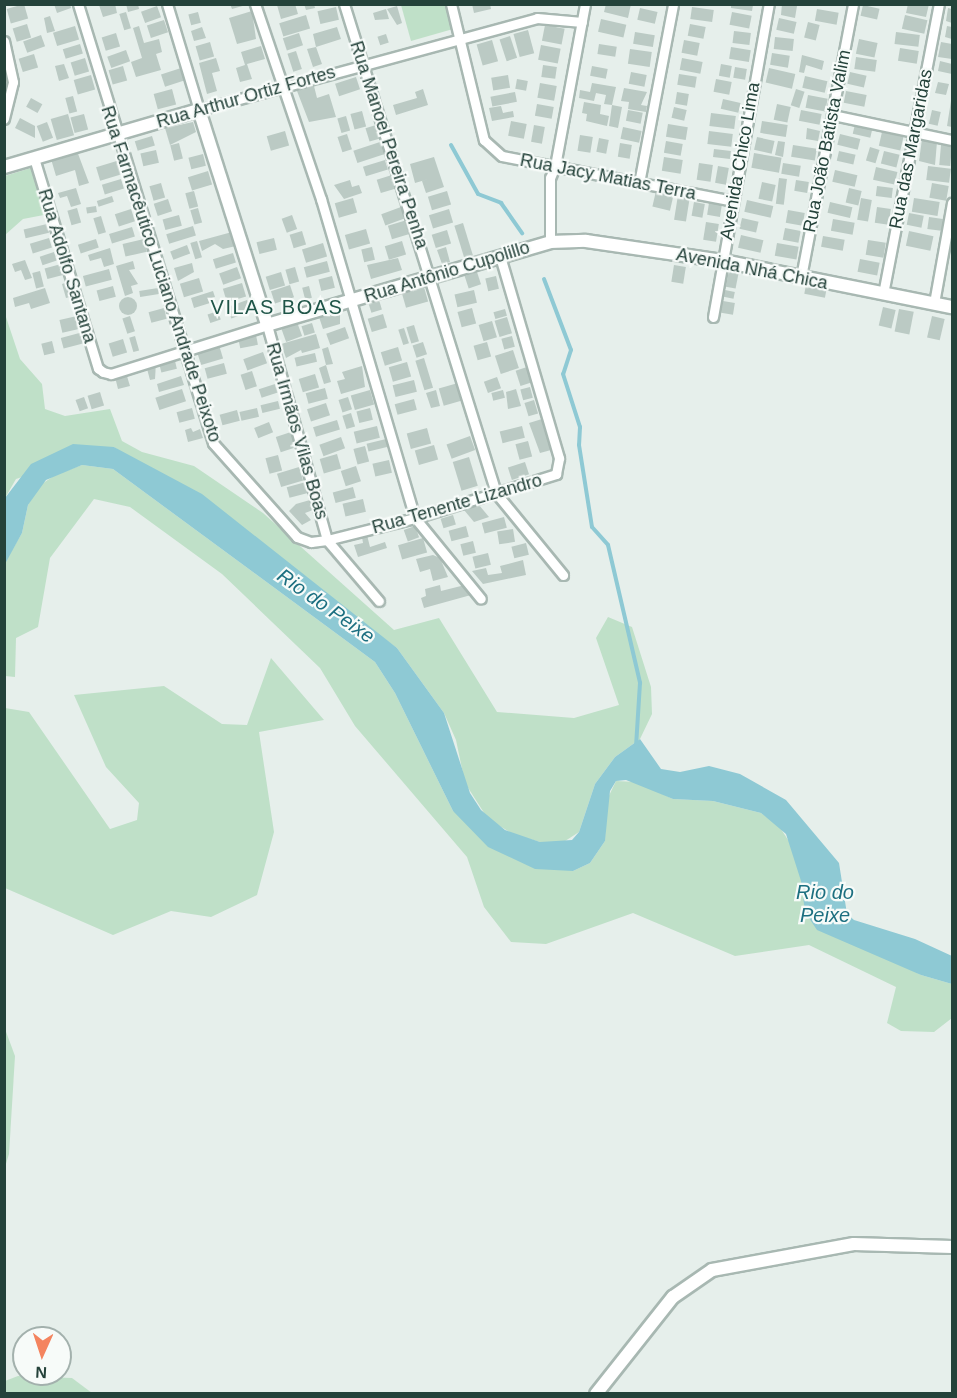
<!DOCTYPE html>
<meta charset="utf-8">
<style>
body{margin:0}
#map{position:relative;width:957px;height:1398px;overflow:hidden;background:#e6efeb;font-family:Helvetica,sans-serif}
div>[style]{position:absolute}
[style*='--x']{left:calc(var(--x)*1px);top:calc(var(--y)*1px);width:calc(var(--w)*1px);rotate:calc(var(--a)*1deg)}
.green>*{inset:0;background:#bfe0c8}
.water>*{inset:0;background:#8ec9d4}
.stream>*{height:4px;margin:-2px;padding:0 2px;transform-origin:2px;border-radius:2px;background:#8ec9d4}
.building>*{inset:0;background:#bbcac4;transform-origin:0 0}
.round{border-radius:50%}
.roads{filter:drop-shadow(2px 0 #a8b8b2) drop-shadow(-2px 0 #a8b8b2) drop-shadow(0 2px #a8b8b2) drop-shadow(0 -2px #a8b8b2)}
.minor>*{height:9px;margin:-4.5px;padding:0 4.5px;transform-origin:4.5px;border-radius:4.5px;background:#fff}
.tertiary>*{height:12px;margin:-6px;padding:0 6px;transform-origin:6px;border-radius:6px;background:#fff}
span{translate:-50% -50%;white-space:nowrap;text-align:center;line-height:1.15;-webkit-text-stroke:4.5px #f7fbf9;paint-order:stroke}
.street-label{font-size:18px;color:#24423a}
.neighbourhood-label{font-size:20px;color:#1f5548;letter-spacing:1.5px}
.water-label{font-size:20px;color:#1c6f80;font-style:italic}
.frame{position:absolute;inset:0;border:6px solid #24423a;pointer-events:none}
.north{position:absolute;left:12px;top:1326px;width:60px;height:60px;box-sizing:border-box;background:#f7fbf9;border:2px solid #a3b1ad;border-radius:50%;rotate:183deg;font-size:16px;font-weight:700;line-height:24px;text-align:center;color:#24423a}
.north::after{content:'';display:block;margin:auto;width:21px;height:27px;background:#f4845f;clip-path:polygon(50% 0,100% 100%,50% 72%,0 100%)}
</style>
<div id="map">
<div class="green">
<div style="clip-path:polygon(401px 5px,447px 5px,453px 29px,411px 41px)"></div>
<div style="clip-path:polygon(34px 167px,49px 214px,23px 219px,5px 235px,5px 176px)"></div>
<div style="clip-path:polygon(4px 311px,20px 359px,42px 384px,45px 409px,65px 416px,110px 409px,122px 441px,142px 452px,194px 466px,263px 513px,394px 630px,439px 618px,497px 712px,574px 718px,619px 705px,596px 638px,608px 617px,632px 627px,651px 687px,652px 714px,640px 739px,615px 757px,595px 784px,579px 832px,562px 843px,540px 842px,513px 834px,488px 819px,465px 783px,456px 740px,444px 713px,397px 648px,114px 447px,16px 479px,5px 498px)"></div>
<div style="clip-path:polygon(82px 465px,113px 469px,375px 662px,395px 693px,453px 811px,573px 871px,590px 863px,605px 841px,606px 802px,616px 781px,636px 782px,673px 799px,713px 801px,761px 813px,779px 826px,790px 843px,802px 881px,805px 912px,921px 975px,952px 984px,952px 1018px,934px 1032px,901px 1031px,887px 1023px,896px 987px,809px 945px,735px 956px,633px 913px,546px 944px,511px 942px,484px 907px,467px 857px,355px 726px,320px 668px,222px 574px,130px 507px,94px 499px,50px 558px,38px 627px,16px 638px,15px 677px,5px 676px,4px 564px,22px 533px,28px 505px,39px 486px,55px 475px)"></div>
<div style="clip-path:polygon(271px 658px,324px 720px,259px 732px,274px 832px,257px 895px,211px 917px,171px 911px,113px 935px,5px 888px,5px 708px,29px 712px,110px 829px,137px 820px,139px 803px,106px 767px,74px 695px,164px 686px,222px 724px,247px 725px)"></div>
<div style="clip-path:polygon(5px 1029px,15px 1056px,9px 1154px,5px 1167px)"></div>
<div style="clip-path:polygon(18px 1376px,72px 1378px,92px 1393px,5px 1393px,5px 1381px)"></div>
</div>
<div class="water">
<div style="clip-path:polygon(73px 444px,114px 447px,202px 494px,397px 648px,444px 713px,470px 793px,481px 810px,505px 830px,540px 842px,572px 840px,579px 832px,595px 784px,615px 757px,640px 739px,661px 769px,680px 772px,709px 766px,740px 774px,786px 800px,839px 863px,847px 914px,854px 920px,915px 939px,952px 956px,952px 984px,921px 975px,817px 930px,805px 912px,801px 881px,786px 834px,761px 813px,713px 801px,673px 799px,626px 780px,616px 781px,610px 791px,605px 841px,590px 863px,573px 871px,535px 869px,488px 847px,453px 811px,395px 693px,375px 662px,113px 469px,82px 465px,46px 480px,28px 505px,22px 533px,5px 564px,5px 498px,31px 464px)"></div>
</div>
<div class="stream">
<div style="--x:451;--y:145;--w:56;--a:61.1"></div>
<div style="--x:478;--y:194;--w:25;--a:21"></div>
<div style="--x:501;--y:203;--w:37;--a:55"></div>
<div style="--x:544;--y:279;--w:76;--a:69.2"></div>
<div style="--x:571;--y:350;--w:25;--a:108"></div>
<div style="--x:563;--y:374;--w:56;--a:72.2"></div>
<div style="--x:580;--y:427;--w:18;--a:93"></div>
<div style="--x:579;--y:445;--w:83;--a:81"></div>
<div style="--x:592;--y:527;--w:24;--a:48"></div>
<div style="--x:608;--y:545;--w:142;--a:76.9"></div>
<div style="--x:640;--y:683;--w:64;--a:93.6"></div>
</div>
<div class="building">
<div style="left:24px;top:4px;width:15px;height:18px;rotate:74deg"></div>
<div style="clip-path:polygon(54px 4px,70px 4px,71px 8px,57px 13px)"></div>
<div style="clip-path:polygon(115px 4px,117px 13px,103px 17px,99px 5px)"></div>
<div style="clip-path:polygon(126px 4px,138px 4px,139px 9px,128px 12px)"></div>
<div style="clip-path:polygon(230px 4px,245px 4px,246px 5px,232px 9px)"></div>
<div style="clip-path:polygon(295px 4px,298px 14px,281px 19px,277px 5px)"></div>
<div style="clip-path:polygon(304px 4px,314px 4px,315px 8px,306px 10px)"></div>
<div style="clip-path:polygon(472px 4px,490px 4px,491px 9px,474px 13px)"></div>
<div style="clip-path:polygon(606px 4px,631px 4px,628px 18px,604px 12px)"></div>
<div style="clip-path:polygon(782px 4px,797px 6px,795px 18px,781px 15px)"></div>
<div style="clip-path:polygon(908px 4px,929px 4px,926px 17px,906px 13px)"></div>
<div style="clip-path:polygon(731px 5px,753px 5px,752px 11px,731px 8px)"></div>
<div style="left:863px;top:5px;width:17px;height:11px;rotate:13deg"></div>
<div style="left:157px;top:6px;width:12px;height:17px;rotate:70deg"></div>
<div style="clip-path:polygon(397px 6px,402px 23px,397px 25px,387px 9px)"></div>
<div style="left:336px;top:7px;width:13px;height:19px;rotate:77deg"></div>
<div style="left:692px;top:7px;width:22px;height:12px;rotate:8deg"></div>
<div style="left:640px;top:8px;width:18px;height:12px;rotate:13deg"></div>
<div style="clip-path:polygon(948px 8px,952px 9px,952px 23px,946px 21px)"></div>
<div style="clip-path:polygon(386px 9px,389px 19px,375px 20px,373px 13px)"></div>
<div style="left:817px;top:9px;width:22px;height:12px;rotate:10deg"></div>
<div style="clip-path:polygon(252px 11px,256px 39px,237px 44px,229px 18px)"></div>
<div style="left:126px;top:12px;width:17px;height:7px;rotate:73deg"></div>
<div style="left:198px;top:12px;width:11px;height:10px;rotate:75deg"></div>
<div style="left:732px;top:12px;width:20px;height:13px;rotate:11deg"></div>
<div style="left:306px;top:15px;width:14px;height:28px;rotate:73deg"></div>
<div style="left:905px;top:15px;width:23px;height:14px;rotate:13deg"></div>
<div style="clip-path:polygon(50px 16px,55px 31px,47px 33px,44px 18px)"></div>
<div style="left:779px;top:18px;width:18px;height:12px;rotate:13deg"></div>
<div style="left:601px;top:19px;width:26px;height:13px;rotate:13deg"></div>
<div style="left:164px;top:20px;width:13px;height:18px;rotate:72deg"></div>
<div style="left:808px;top:22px;width:12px;height:16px;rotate:14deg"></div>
<div style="left:27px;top:24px;width:14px;height:15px;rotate:73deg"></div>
<div style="left:690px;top:24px;width:16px;height:12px;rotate:11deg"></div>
<div style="left:545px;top:25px;width:20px;height:16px;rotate:11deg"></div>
<div style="left:75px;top:26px;width:14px;height:23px;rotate:73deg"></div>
<div style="clip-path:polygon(139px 26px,144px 43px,159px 39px,162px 52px,156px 54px,161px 70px,136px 77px,131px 62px,142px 58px,133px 28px)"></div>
<div style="clip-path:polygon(947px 26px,952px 27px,952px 39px,945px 37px)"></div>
<div style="clip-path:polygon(202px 27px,206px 38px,194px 41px,191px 31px)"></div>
<div style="clip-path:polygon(337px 27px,341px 39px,316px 47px,322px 64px,313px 67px,307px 49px,316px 47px,313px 34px)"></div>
<div style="left:528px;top:30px;width:24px;height:15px;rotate:75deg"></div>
<div style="left:734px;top:31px;width:17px;height:12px;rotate:7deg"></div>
<div style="left:635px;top:32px;width:20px;height:12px;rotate:9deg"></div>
<div style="left:896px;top:32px;width:24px;height:12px;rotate:7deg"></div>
<div style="left:116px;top:33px;width:14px;height:15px;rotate:73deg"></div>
<div style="left:299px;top:33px;width:13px;height:17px;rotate:72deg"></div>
<div style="left:386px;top:34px;width:9px;height:9px;rotate:72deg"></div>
<div style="left:41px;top:35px;width:12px;height:19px;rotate:70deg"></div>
<div style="left:510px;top:36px;width:23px;height:11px;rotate:72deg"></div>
<div style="left:775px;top:37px;width:19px;height:12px;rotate:6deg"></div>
<div style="left:859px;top:39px;width:19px;height:15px;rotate:12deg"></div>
<div style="left:492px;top:40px;width:22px;height:16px;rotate:74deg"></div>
<div style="left:684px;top:40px;width:16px;height:13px;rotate:11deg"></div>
<div style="left:210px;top:42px;width:15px;height:15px;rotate:74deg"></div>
<div style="clip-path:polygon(941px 42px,952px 44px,952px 59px,938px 57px)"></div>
<div style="left:80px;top:44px;width:10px;height:18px;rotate:73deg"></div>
<div style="left:599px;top:44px;width:18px;height:10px;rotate:9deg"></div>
<div style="left:541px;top:45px;width:20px;height:15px;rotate:11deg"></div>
<div style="clip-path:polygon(261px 46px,265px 59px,247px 64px,252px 79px,240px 82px,236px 68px,245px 65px,241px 52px)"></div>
<div style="left:731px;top:47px;width:20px;height:12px;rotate:9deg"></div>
<div style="left:900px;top:48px;width:19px;height:13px;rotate:9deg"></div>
<div style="left:630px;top:49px;width:22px;height:15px;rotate:8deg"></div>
<div style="left:126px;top:50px;width:12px;height:20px;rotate:70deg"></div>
<div style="left:296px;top:51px;width:19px;height:9px;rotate:72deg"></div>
<div style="left:772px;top:53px;width:18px;height:12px;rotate:9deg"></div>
<div style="left:34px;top:54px;width:14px;height:16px;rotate:73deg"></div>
<div style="clip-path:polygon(802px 55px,824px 61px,822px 70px,806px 65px,804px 73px,799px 72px)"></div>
<div style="left:856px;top:57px;width:21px;height:12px;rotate:8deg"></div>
<div style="left:85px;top:58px;width:14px;height:15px;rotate:73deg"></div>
<div style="clip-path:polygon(216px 58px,220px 71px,212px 73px,217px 91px,207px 94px,199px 63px)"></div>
<div style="left:682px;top:58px;width:21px;height:12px;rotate:11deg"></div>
<div style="clip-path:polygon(940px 61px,952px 64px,952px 74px,938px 71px)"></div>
<div style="clip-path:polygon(64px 64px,69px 78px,59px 81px,55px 66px)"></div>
<div style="left:721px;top:64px;width:11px;height:12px;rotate:10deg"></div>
<div style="left:543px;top:65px;width:14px;height:12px;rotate:8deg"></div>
<div style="left:123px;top:66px;width:15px;height:15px;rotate:74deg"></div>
<div style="left:592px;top:66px;width:16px;height:10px;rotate:11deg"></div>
<div style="left:735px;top:67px;width:12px;height:11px;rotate:9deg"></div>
<div style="left:181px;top:68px;width:13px;height:21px;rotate:72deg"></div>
<div style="left:769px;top:68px;width:27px;height:15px;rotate:13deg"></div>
<div style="left:631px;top:72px;width:16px;height:12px;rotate:11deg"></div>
<div style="left:850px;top:72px;width:17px;height:12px;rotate:13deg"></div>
<div style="left:679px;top:74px;width:18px;height:11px;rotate:9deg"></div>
<div style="left:91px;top:75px;width:15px;height:18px;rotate:74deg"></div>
<div style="left:508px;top:75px;width:13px;height:17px;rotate:81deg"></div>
<div style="left:805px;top:76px;width:23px;height:12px;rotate:13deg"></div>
<div style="left:356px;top:77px;width:13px;height:22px;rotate:72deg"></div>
<div style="left:517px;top:79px;width:11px;height:10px;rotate:10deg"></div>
<div style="left:716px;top:79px;width:16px;height:13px;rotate:11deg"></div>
<div style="clip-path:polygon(938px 82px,949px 84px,946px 95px,935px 93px)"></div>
<div style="left:540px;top:83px;width:17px;height:15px;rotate:10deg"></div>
<div style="clip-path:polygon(592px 83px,616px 87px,612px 105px,622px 107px,618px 128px,609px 126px,612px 105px,604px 104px,606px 95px,596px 93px,594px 101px,579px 98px,580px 90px,590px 92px)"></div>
<div style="clip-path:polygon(314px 86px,317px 98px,329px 94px,336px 117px,309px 122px,297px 91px)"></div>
<div style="clip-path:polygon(624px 88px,647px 92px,641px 105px,647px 106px,646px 112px,628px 109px,629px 102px,621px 101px)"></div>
<div style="left:172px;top:89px;width:16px;height:19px;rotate:75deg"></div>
<div style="clip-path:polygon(423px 89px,428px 105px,396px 115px,393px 105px,417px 98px,415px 92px)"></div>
<div style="left:796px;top:89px;width:9px;height:17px;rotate:18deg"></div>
<div style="left:846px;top:91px;width:21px;height:12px;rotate:11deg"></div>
<div style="left:515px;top:92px;width:10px;height:25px;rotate:79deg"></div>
<div style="left:677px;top:92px;width:12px;height:12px;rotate:9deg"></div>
<div style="left:808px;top:95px;width:20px;height:13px;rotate:11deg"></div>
<div style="left:73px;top:96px;width:16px;height:8px;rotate:75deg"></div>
<div style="left:31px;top:98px;width:13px;height:10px;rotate:29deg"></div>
<div style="left:723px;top:99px;width:18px;height:10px;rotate:13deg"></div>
<div style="clip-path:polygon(951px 101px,952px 102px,952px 127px,947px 126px)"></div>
<div style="clip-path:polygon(584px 102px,601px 105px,600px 114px,609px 116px,607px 126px,586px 121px,587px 114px,582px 113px)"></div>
<div style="left:537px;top:104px;width:17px;height:12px;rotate:10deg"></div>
<div style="left:777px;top:104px;width:14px;height:16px;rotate:12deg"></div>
<div style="clip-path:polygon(501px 106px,503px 113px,513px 111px,514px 117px,492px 121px,489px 108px)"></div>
<div style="left:674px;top:107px;width:13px;height:11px;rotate:13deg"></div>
<div style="left:628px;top:110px;width:15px;height:11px;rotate:11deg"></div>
<div style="left:801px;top:110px;width:21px;height:11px;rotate:11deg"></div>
<div style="left:932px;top:110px;width:9px;height:14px;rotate:13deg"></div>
<div style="left:362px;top:111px;width:16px;height:12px;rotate:75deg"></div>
<div style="left:711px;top:113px;width:25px;height:13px;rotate:7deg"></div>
<div style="left:68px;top:114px;width:22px;height:18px;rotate:74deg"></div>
<div style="left:84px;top:114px;width:16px;height:14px;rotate:75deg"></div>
<div style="left:346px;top:116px;width:15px;height:9px;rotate:74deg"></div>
<div style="clip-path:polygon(20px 118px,35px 126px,35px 138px,15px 128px)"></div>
<div style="left:511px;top:121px;width:16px;height:15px;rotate:11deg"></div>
<div style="left:762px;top:121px;width:26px;height:12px;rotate:9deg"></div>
<div style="left:47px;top:122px;width:17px;height:11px;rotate:69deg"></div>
<div style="clip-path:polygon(193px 122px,196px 132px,170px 145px,165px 128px)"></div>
<div style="left:668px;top:124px;width:20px;height:13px;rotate:9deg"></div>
<div style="left:855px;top:124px;width:18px;height:10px;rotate:13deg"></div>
<div style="left:376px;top:125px;width:14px;height:11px;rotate:73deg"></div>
<div style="left:534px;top:125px;width:11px;height:17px;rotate:10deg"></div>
<div style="left:623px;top:127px;width:19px;height:12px;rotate:12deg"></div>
<div style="clip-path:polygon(807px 128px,820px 131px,818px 141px,806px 139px)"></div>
<div style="left:285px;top:131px;width:15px;height:19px;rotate:74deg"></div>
<div style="left:709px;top:131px;width:24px;height:13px;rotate:7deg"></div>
<div style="left:882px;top:132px;width:22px;height:14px;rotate:13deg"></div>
<div style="left:347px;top:134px;width:16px;height:10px;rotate:72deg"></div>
<div style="left:840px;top:134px;width:21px;height:11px;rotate:14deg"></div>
<div style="left:580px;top:135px;width:13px;height:16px;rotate:9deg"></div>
<div style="left:152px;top:136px;width:10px;height:18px;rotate:73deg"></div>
<div style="left:757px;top:137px;width:18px;height:13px;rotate:13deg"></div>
<div style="left:599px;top:138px;width:10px;height:14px;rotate:11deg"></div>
<div style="clip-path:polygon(922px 139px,937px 142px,935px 165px,919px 161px)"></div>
<div style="left:666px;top:141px;width:17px;height:12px;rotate:10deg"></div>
<div style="clip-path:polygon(778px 141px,785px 142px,783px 157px,775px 155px)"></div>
<div style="left:380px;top:142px;width:13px;height:28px;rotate:72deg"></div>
<div style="left:179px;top:143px;width:16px;height:9px;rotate:76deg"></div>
<div style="left:620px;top:143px;width:12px;height:14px;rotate:9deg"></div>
<div style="left:793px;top:145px;width:24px;height:12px;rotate:9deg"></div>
<div style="left:941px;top:145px;width:11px;height:20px;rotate:5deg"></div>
<div style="left:870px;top:147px;width:10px;height:14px;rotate:17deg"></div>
<div style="left:714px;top:149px;width:17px;height:8px;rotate:7deg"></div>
<div style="left:156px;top:150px;width:13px;height:16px;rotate:77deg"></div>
<div style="clip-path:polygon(77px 151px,89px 183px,79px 186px,75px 170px,56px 176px,51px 159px)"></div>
<div style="left:839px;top:151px;width:17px;height:10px;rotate:13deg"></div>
<div style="left:884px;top:151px;width:16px;height:13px;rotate:14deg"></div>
<div style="left:754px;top:153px;width:28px;height:15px;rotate:10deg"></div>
<div style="left:203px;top:154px;width:12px;height:15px;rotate:76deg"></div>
<div style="clip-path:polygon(434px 157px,444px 187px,426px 193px,422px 181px,432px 178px,415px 183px,410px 164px)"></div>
<div style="left:664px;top:157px;width:19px;height:14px;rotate:9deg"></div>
<div style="left:120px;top:160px;width:14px;height:25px;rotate:73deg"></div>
<div style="left:385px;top:160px;width:10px;height:23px;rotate:73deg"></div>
<div style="left:699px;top:163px;width:14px;height:17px;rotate:8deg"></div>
<div style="left:783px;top:163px;width:18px;height:11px;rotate:9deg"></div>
<div style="left:718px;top:166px;width:11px;height:17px;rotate:10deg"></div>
<div style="left:928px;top:166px;width:23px;height:14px;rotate:7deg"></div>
<div style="left:876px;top:167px;width:22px;height:13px;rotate:13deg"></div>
<div style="left:835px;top:170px;width:23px;height:12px;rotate:13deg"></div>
<div style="left:208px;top:171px;width:14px;height:21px;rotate:73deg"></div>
<div style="left:392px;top:175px;width:14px;height:16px;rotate:73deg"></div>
<div style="left:779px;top:178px;width:8px;height:26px;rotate:7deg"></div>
<div style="left:121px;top:179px;width:10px;height:20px;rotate:73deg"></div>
<div style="clip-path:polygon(350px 180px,352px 187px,359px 185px,362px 193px,344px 199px,334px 185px)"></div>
<div style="left:796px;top:180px;width:13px;height:11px;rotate:9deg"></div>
<div style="left:762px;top:182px;width:14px;height:17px;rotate:12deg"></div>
<div style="left:161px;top:183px;width:15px;height:12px;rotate:74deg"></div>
<div style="left:932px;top:183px;width:17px;height:15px;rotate:10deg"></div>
<div style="left:877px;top:186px;width:16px;height:10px;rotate:7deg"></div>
<div style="clip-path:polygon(76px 188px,81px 204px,71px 207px,67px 196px,60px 198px,58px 193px)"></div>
<div style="left:849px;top:188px;width:13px;height:15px;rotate:13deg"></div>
<div style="left:194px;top:191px;width:16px;height:9px;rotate:75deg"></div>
<div style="left:447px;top:191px;width:14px;height:20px;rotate:73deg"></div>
<div style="left:656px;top:191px;width:18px;height:16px;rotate:13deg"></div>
<div style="left:678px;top:195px;width:12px;height:25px;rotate:9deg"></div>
<div style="left:112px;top:196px;width:6px;height:16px;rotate:72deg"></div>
<div style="left:353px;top:198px;width:15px;height:19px;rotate:74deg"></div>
<div style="left:861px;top:198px;width:11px;height:22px;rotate:10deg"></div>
<div style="left:914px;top:198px;width:26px;height:14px;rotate:9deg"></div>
<div style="left:168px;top:199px;width:13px;height:15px;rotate:72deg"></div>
<div style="left:747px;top:200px;width:27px;height:12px;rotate:13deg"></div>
<div style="left:694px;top:202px;width:11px;height:14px;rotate:10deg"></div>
<div style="left:830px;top:202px;width:23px;height:11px;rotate:13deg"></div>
<div style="left:709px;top:203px;width:13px;height:12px;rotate:9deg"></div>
<div style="left:96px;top:206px;width:6px;height:10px;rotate:81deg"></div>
<div style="left:401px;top:207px;width:12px;height:21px;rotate:70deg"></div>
<div style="left:877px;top:207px;width:14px;height:16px;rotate:8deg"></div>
<div style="left:77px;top:208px;width:15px;height:10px;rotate:74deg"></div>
<div style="left:198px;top:208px;width:15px;height:8px;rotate:74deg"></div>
<div style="left:131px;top:209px;width:13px;height:17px;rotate:72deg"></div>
<div style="left:449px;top:209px;width:14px;height:21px;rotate:73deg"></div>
<div style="left:788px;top:210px;width:17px;height:13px;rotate:10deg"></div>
<div style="left:909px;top:213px;width:15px;height:12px;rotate:11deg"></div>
<div style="left:179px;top:215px;width:11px;height:17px;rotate:75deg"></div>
<div style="left:292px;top:215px;width:15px;height:11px;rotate:70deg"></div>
<div style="left:101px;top:216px;width:17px;height:8px;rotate:73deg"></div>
<div style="left:929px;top:217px;width:14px;height:12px;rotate:8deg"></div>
<div style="left:742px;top:218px;width:17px;height:11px;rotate:13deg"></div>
<div style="left:833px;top:219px;width:22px;height:12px;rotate:10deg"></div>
<div style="left:407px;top:220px;width:14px;height:20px;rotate:73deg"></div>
<div style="left:706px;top:222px;width:13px;height:18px;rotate:9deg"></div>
<div style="left:463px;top:223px;width:34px;height:9px;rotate:73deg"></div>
<div style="left:47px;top:224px;width:9px;height:24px;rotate:77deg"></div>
<div style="left:193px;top:226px;width:10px;height:28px;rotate:73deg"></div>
<div style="left:132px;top:227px;width:10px;height:24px;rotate:73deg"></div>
<div style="left:785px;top:228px;width:16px;height:12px;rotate:11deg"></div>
<div style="left:366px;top:229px;width:15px;height:22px;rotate:74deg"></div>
<div style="left:447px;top:230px;width:14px;height:16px;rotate:73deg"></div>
<div style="left:302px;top:231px;width:14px;height:13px;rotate:73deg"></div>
<div style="left:909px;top:231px;width:25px;height:15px;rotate:12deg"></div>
<div style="clip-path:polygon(232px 232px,236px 246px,223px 249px,215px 244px,202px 251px,199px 241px)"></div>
<div style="left:741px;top:235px;width:23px;height:13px;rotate:13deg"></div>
<div style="left:823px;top:236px;width:22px;height:11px;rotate:10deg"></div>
<div style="left:49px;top:238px;width:10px;height:20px;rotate:73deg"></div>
<div style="left:274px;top:238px;width:12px;height:18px;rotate:76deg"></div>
<div style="left:96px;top:239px;width:9px;height:19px;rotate:72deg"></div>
<div style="left:144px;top:239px;width:13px;height:22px;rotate:77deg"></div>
<div style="left:868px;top:240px;width:18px;height:15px;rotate:9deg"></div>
<div style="left:197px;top:241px;width:17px;height:7px;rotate:73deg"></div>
<div style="left:402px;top:241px;width:14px;height:18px;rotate:73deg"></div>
<div style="left:323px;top:243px;width:14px;height:22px;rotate:73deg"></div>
<div style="left:777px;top:243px;width:22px;height:13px;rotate:10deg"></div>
<div style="left:187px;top:245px;width:9px;height:18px;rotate:69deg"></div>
<div style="left:372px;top:247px;width:13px;height:11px;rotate:77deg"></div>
<div style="clip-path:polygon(446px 247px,450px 262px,442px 264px,437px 250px)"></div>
<div style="clip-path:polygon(110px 248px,114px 264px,104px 267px,101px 258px,90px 261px,88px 255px)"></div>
<div style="left:54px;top:252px;width:9px;height:15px;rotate:72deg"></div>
<div style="left:233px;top:253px;width:10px;height:21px;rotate:73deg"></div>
<div style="clip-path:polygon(398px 258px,402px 270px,371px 279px,367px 265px)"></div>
<div style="left:860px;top:259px;width:20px;height:13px;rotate:11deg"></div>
<div style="clip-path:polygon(25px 260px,32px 278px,25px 280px,21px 270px,15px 272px,12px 264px)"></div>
<div style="clip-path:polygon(133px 261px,135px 269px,129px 270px,138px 284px,131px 286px,133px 293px,125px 296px,116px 266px)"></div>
<div style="left:327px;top:261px;width:11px;height:24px;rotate:75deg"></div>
<div style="clip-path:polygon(192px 263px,194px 272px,178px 281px,174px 268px)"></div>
<div style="left:61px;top:264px;width:11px;height:17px;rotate:75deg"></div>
<div style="left:674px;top:265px;width:12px;height:17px;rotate:9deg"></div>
<div style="left:237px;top:267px;width:12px;height:19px;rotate:70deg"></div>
<div style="left:295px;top:267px;width:15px;height:10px;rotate:74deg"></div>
<div style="left:109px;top:269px;width:11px;height:27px;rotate:75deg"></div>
<div style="left:729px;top:270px;width:10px;height:17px;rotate:11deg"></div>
<div style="left:40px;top:271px;width:16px;height:8px;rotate:76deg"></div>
<div style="left:281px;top:272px;width:14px;height:16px;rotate:73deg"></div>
<div style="left:477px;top:272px;width:13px;height:13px;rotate:72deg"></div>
<div style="left:332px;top:276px;width:12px;height:14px;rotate:76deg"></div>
<div style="left:496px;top:276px;width:13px;height:11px;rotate:77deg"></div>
<div style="left:199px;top:278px;width:14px;height:20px;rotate:73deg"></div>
<div style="clip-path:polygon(68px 282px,73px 296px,66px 298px,62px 284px)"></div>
<div style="left:242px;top:283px;width:14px;height:20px;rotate:73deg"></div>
<div style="left:290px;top:285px;width:13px;height:20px;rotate:72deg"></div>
<div style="left:806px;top:285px;width:21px;height:9px;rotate:11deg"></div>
<div style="left:113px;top:286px;width:11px;height:17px;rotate:75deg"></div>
<div style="left:309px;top:286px;width:12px;height:7px;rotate:76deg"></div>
<div style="left:424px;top:287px;width:15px;height:23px;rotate:74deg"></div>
<div style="clip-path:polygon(45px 288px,50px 303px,31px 309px,29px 303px,15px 307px,13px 298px)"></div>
<div style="left:158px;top:288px;width:6px;height:19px;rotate:81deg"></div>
<div style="left:474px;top:290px;width:13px;height:20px;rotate:77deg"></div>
<div style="left:725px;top:290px;width:10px;height:7px;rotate:11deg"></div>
<div style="clip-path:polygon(213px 291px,215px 297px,208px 299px,210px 303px,194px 308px,191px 298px)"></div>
<div class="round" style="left:119px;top:297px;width:18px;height:18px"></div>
<div style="left:247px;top:300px;width:12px;height:21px;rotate:70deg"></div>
<div style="left:379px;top:300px;width:10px;height:11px;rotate:73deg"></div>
<div style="left:723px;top:301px;width:12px;height:12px;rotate:9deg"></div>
<div style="left:883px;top:307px;width:13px;height:19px;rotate:13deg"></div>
<div style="left:164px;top:308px;width:11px;height:16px;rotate:75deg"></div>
<div style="left:472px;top:308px;width:16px;height:15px;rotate:75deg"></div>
<div style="left:505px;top:309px;width:7px;height:12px;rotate:74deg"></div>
<div style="left:899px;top:309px;width:15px;height:23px;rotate:11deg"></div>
<div style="clip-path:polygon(340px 310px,340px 324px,323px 329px,319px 317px)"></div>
<div style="left:218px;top:311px;width:9px;height:11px;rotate:72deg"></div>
<div style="left:383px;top:314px;width:14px;height:16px;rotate:73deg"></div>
<div style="left:77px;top:316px;width:13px;height:18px;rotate:77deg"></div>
<div style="left:130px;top:316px;width:16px;height:8px;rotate:72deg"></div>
<div style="left:932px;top:316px;width:13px;height:22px;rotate:13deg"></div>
<div style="left:507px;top:317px;width:17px;height:13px;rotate:73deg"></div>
<div style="left:492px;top:321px;width:17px;height:14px;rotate:73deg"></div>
<div style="left:297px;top:322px;width:15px;height:17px;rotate:70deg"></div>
<div style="left:312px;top:323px;width:10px;height:11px;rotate:73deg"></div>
<div style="left:414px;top:325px;width:17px;height:8px;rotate:73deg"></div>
<div style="left:345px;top:327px;width:12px;height:20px;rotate:70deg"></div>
<div style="left:404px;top:328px;width:16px;height:6px;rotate:72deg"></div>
<div style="left:83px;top:332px;width:11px;height:23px;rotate:75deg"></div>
<div style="clip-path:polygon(316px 334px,320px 348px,302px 353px,301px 350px,286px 358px,281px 344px)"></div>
<div style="left:256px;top:335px;width:10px;height:18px;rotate:79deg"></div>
<div style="left:135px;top:336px;width:15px;height:6px;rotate:74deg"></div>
<div style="left:512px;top:336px;width:11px;height:11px;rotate:75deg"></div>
<div style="left:123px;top:339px;width:14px;height:15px;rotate:73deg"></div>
<div style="left:52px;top:341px;width:12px;height:11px;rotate:76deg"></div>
<div style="left:423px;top:342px;width:13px;height:11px;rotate:72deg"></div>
<div style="left:487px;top:342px;width:15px;height:14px;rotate:74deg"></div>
<div style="left:219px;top:345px;width:14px;height:23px;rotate:73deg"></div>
<div style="clip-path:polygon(328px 347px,333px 364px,326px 365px,331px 382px,324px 384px,319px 368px,326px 365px,322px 349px)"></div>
<div style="left:398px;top:347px;width:14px;height:18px;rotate:73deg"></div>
<div style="left:513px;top:350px;width:19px;height:19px;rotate:72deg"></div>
<div style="left:263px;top:352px;width:12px;height:21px;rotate:70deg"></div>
<div style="left:315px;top:353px;width:9px;height:21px;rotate:77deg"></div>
<div style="left:174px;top:357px;width:12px;height:16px;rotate:76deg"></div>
<div style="left:424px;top:358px;width:31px;height:9px;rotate:73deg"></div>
<div style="clip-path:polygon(156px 362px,155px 379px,150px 380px,146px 365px)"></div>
<div style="left:407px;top:362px;width:15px;height:19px;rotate:74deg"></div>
<div style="left:224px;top:363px;width:11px;height:20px;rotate:75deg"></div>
<div style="clip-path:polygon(362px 366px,365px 387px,341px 394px,337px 381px,345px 379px,342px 372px)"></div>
<div style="left:527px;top:367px;width:16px;height:12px;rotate:72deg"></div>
<div style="left:252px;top:371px;width:16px;height:12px;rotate:72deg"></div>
<div style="clip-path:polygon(126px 373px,130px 386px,118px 389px,115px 377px)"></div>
<div style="left:315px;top:374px;width:14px;height:17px;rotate:73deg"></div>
<div style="clip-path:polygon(181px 376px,184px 385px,159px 392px,157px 384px)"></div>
<div style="left:497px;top:377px;width:12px;height:14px;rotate:70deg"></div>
<div style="left:414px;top:380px;width:12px;height:22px;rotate:76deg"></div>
<div style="left:458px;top:383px;width:18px;height:20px;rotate:74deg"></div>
<div style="left:275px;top:384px;width:9px;height:17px;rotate:72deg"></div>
<div style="left:530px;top:387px;width:11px;height:10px;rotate:75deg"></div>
<div style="left:325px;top:388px;width:11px;height:20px;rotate:75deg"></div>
<div style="left:182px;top:389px;width:13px;height:28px;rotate:72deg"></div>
<div style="clip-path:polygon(516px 389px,521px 406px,508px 409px,506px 392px)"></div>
<div style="left:370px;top:390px;width:15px;height:20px;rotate:74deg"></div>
<div style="clip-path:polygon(436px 390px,440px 406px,431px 408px,426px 393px)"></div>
<div style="left:503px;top:390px;width:8px;height:12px;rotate:76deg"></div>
<div style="left:100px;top:392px;width:14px;height:13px;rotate:73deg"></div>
<div style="left:84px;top:397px;width:12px;height:9px;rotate:70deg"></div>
<div style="left:348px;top:397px;width:13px;height:10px;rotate:72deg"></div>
<div style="left:414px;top:399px;width:11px;height:20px;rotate:75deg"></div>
<div style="left:534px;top:400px;width:14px;height:10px;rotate:73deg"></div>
<div style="left:278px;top:401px;width:8px;height:18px;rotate:76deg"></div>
<div style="left:326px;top:403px;width:13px;height:20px;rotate:72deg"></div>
<div style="left:192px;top:408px;width:11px;height:16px;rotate:75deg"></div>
<div style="left:257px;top:408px;width:9px;height:18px;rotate:77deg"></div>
<div style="left:370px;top:408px;width:12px;height:14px;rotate:76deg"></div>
<div style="left:237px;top:410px;width:11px;height:18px;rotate:75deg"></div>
<div style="left:351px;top:413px;width:14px;height:9px;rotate:73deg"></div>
<div style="clip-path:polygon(542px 419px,551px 450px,540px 453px,529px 423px)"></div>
<div style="left:337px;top:420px;width:10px;height:25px;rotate:73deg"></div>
<div style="left:269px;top:422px;width:11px;height:16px;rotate:68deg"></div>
<div style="left:377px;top:426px;width:12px;height:24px;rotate:76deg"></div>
<div style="left:522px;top:426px;width:12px;height:23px;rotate:76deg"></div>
<div style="clip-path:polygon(191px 428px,193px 432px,200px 429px,203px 438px,188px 442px,185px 430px)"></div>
<div style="left:427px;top:428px;width:16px;height:21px;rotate:75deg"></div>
<div style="left:291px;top:432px;width:16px;height:16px;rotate:72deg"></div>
<div style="left:470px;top:436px;width:15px;height:25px;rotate:70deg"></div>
<div style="left:341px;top:437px;width:12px;height:23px;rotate:70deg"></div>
<div style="left:386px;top:439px;width:8px;height:20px;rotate:76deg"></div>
<div style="left:528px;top:441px;width:16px;height:13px;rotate:75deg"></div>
<div style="left:434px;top:445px;width:15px;height:20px;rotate:74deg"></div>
<div style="left:365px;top:446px;width:16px;height:12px;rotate:75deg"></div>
<div style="left:337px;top:454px;width:15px;height:18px;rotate:74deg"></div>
<div style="left:278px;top:455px;width:16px;height:13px;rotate:75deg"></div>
<div style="left:469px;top:457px;width:30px;height:17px;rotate:73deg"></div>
<div style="left:389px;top:460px;width:13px;height:17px;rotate:77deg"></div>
<div style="left:525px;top:462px;width:13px;height:18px;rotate:72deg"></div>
<div style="left:356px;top:466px;width:16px;height:16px;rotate:72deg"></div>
<div style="left:299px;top:467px;width:14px;height:23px;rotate:73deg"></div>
<div style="left:306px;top:482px;width:11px;height:20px;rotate:75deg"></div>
<div style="left:353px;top:487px;width:11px;height:21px;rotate:75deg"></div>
<div style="left:363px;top:499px;width:13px;height:21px;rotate:77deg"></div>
<div style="clip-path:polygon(310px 500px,313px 510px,305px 513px,311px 520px,302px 525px,289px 511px,296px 504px)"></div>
<div style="clip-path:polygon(479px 505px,489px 517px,474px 522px,464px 510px)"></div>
<div style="left:453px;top:515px;width:10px;height:13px;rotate:73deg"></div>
<div style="left:504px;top:517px;width:11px;height:23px;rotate:75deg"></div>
<div style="left:415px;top:526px;width:12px;height:12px;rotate:70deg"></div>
<div style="left:466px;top:526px;width:11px;height:18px;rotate:75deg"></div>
<div style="left:513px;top:529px;width:13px;height:16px;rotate:81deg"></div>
<div style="clip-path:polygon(367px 535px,370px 547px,385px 542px,387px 548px,358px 557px,354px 545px,363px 543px,362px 537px)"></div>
<div style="left:423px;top:538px;width:15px;height:26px;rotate:74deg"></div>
<div style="left:473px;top:541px;width:12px;height:13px;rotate:76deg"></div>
<div style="left:526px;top:543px;width:12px;height:15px;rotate:76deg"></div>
<div style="left:488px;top:553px;width:12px;height:16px;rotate:76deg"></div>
<div style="clip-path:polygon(433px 555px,440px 558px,448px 577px,433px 581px,430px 569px,420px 572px,416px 559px)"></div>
<div style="clip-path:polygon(523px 560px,526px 575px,483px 584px,472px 571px,486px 568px,488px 575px,502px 573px,500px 566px)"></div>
<div style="clip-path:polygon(440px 585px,441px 591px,465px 585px,471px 595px,424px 608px,421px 598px,426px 596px,425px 589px)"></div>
</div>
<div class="roads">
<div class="minor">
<div style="--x:78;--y:4;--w:459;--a:72.9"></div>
<div style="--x:213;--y:443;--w:126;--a:48.2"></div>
<div style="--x:297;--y:537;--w:15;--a:20"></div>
<div style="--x:311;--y:542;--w:16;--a:-7"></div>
<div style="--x:327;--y:540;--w:91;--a:-14"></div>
<div style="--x:415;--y:518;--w:148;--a:-17.3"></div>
<div style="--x:556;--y:474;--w:16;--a:-79"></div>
<div style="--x:559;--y:458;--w:210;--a:-106.3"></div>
<div style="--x:167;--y:4;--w:111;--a:73.2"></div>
<div style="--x:199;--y:110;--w:350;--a:-15.2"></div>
<div style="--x:537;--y:18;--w:45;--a:5.1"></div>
<div style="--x:255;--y:4;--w:206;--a:71.3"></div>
<div style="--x:321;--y:199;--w:333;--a:73.6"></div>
<div style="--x:415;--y:518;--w:104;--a:50.8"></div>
<div style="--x:344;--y:4;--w:512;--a:72.73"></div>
<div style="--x:496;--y:493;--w:106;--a:50.7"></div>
<div style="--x:451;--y:4;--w:140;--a:76.4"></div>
<div style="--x:484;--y:140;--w:24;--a:42"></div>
<div style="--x:502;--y:156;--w:235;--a:11"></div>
<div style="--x:4;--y:41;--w:42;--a:77.6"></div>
<div style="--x:13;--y:82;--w:38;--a:104"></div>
<div style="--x:833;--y:115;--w:122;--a:11.9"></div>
<div style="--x:34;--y:158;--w:220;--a:73.1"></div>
<div style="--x:98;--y:368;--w:6;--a:39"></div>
<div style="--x:103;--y:372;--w:8;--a:14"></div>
<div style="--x:111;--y:374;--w:164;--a:-17.4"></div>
<div style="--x:267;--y:325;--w:223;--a:74.4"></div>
<div style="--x:327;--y:540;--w:80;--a:49.6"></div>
<div style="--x:639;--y:183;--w:182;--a:-79.2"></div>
<div style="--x:550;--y:242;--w:64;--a:-90"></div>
<div style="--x:550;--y:178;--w:13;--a:-67"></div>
<div style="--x:555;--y:166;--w:165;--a:-79.5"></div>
<div style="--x:801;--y:277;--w:278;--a:-79.2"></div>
<div style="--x:883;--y:294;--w:295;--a:-79.1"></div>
<div style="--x:934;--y:303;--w:102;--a:-79.8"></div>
<div style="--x:713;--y:317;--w:318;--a:-79.9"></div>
</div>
<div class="tertiary">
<div style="--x:4;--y:167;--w:203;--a:-16.3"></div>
<div style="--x:199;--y:110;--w:225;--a:72.4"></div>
<div style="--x:267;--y:325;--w:295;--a:-16.3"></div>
<div style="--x:550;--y:242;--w:36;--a:-2"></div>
<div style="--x:586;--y:241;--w:138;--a:8.3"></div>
<div style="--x:723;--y:261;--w:234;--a:11.4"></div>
<div style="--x:596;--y:1394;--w:124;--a:-51.6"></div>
<div style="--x:673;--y:1297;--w:47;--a:-34.7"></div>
<div style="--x:712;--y:1270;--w:144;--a:-10.4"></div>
<div style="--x:854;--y:1244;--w:98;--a:1.8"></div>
</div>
</div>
<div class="street-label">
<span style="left:246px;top:97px;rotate:-16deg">Rua Arthur Ortiz Fortes</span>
<span style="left:827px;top:141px;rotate:-79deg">Rua João Batista Valim</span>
<span style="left:389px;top:145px;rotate:72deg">Rua Manoel Pereira Penha</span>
<span style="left:911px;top:149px;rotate:-79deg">Rua das Margaridas</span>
<span style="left:740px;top:161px;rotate:-80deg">Avenida Chico Lima</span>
<span style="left:608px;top:177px;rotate:11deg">Rua Jacy Matias Terra</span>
<span style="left:67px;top:266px;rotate:73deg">Rua Adolfo Santana</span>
<span style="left:752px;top:269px;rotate:11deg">Avenida Nhá Chica</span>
<span style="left:447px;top:272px;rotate:-17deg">Rua Antônio Cupolillo</span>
<span style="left:161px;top:274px;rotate:72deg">Rua Farmacêutico Luciano Andrade Peixoto</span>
<span style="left:297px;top:431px;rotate:74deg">Rua Irmãos Vilas Boas</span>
<span style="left:457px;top:504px;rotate:-16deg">Rua Tenente Lizandro</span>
</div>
<div class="neighbourhood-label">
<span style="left:277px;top:307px">VILAS BOAS</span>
</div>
<div class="water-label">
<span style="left:326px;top:606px;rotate:35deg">Rio do Peixe</span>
<span style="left:825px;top:904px">Rio do<br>Peixe</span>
</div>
<div class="frame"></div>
<div class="north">N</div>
</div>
